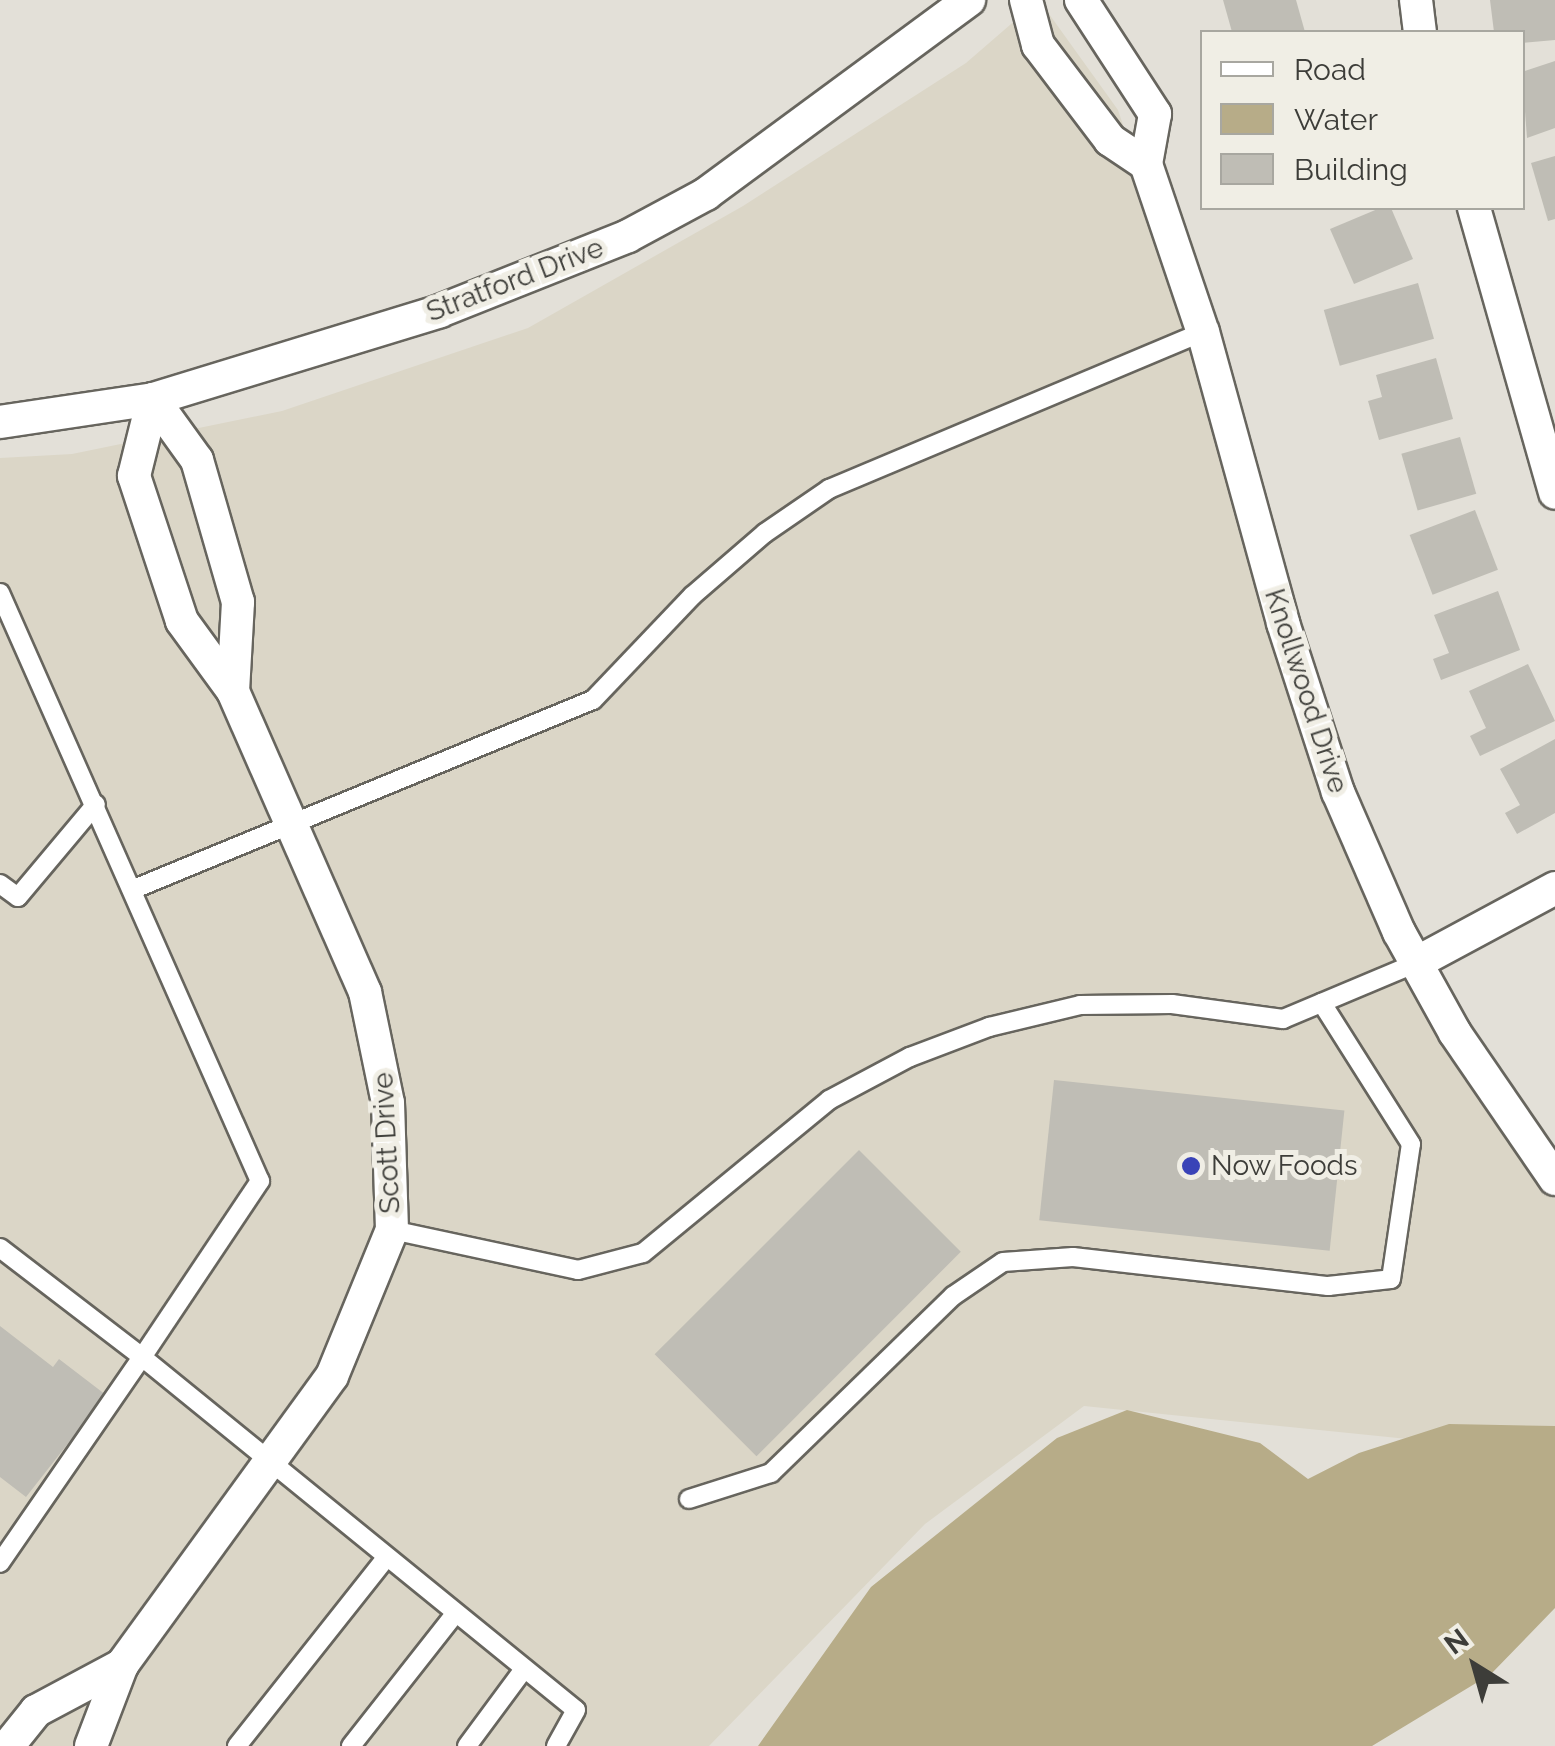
<!DOCTYPE html>
<style>
body{margin:0}
#map{position:relative;width:1555px;height:1746px;overflow:hidden;background:#e3e0d8;font-family:Raleway,sans-serif}
div>[style]{position:absolute}
[style*='--x']{left:calc(var(--x)*1px);top:calc(var(--y)*1px);width:calc(var(--w)*1px);rotate:calc(var(--a)*1deg)}
.built>*{inset:0;background:#dbd6c7}
.water>*{inset:0;background:#b7ac88}
.building>*{inset:0;background:#bfbdb5;transform-origin:0 0}
.roads{filter:drop-shadow(2px 0 #67655e) drop-shadow(-2px 0 #67655e) drop-shadow(0 2px #67655e) drop-shadow(0 -2px #67655e)}
.service>*{height:18px;margin:-9px;padding:0 9px;transform-origin:9px;border-radius:9px;background:#fff}
.minor>*{height:32px;margin:-16px;padding:0 16px;transform-origin:16px;border-radius:16px;background:#fff}
.dots>*{width:28px;height:28px;translate:-50% -50%;box-sizing:border-box;border:5px solid #f0eee5;border-radius:50%}
span{translate:-50% -50%;white-space:nowrap;text-align:center;line-height:1.15;-webkit-text-stroke:10px #f0eee5;paint-order:stroke}
.street-label{font-size:28px;color:#3d3d39}
.poi-label{font-size:28px;color:#3d3d39}
.left{translate:0 -50%;text-align:left}
.legend{position:absolute;left:1200px;top:30px;width:325px;height:180px;box-sizing:border-box;background:#f0eee5;border:2px solid #a8a7a0;margin:0;padding:12px 18px;list-style:none;font-size:30px;color:#3d3d39}
.legend li{display:flex;align-items:center;gap:20px;height:50px}
.legend b{width:50px;border:2px solid #a8a7a0}
.north{position:absolute;left:1425px;top:1616px;width:100px;height:100px;-webkit-text-stroke:8px #f0eee5;paint-order:stroke;rotate:323deg;font-size:28px;font-weight:700;line-height:40px;text-align:center;color:#3d3d39}
.north::after{content:'';display:block;margin:auto;width:35px;height:45px;background:#3d3d39;clip-path:polygon(50% 0,100% 100%,50% 72%,0 100%)}
</style>
<div id="map">
<div class="built">
<div style="clip-path:polygon(1039px 0,1118px 110px,1190px 325px,1323px 786px,1517px 1149px,1555px 1199px,1555px 1454px,1084px 1406px,925px 1524px,709px 1746px,0 1746px,0 458px,72px 454px,282px 411px,528px 328px,743px 206px,966px 63px)"></div>
</div>
<div class="water">
<div style="clip-path:polygon(1127px 1410px,1260px 1443px,1308px 1479px,1359px 1453px,1449px 1424px,1555px 1426px,1555px 1608px,1491px 1674px,1372px 1746px,758px 1746px,871px 1587px,1057px 1438px)"></div>
</div>
<div class="building">
<div style="clip-path:polygon(1223px 0,1296px 0,1305px 32px,1232px 32px)"></div>
<div style="clip-path:polygon(1490px 0,1555px 0,1555px 40px,1522px 43px,1522px 32px,1494px 32px)"></div>
<div style="clip-path:polygon(1555px 61px,1555px 128px,1527px 138px,1522px 72px)"></div>
<div style="clip-path:polygon(1555px 156px,1555px 219px,1548px 221px,1531px 163px)"></div>
<div style="clip-path:polygon(1380px 208px,1391px 208px,1413px 259px,1354px 284px,1330px 229px)"></div>
<div style="left:1418px;top:283px;width:58px;height:98px;rotate:74deg"></div>
<div style="clip-path:polygon(1436px 358px,1453px 419px,1379px 440px,1368px 401px,1382px 397px,1376px 375px)"></div>
<div style="left:1460px;top:437px;width:59px;height:61px;rotate:74deg"></div>
<div style="left:1475px;top:510px;width:64px;height:70px;rotate:69deg"></div>
<div style="clip-path:polygon(1498px 591px,1520px 650px,1441px 680px,1433px 659px,1449px 653px,1434px 615px)"></div>
<div style="clip-path:polygon(1528px 664px,1555px 721px,1480px 756px,1470px 736px,1486px 728px,1469px 691px)"></div>
<div style="clip-path:polygon(1555px 739px,1555px 813px,1517px 834px,1505px 813px,1520px 805px,1500px 769px)"></div>
<div style="left:1054px;top:1080px;width:292px;height:141px;rotate:6deg"></div>
<div style="left:859px;top:1150px;width:144px;height:289px;rotate:45deg"></div>
<div style="clip-path:polygon(0 1326px,53px 1367px,59px 1359px,106px 1395px,26px 1497px,0 1477px)"></div>
</div>
<div class="roads">
<div class="service">
<div style="--x:0;--y:593;--w:643;--a:66.15"></div>
<div style="--x:260;--y:1181;--w:212;--a:123.8"></div>
<div style="--x:142;--y:1357;--w:559;--a:39.12"></div>
<div style="--x:576;--y:1710;--w:41;--a:119.1"></div>
<div style="--x:0;--y:884;--w:22;--a:36"></div>
<div style="--x:18;--y:897;--w:121;--a:-50"></div>
<div style="--x:134;--y:889;--w:496;--a:-22.4"></div>
<div style="--x:593;--y:700;--w:144;--a:-46.4"></div>
<div style="--x:692;--y:596;--w:96;--a:-40.8"></div>
<div style="--x:765;--y:533;--w:78;--a:-34.5"></div>
<div style="--x:829;--y:489;--w:406;--a:-22.8"></div>
<div style="--x:392;--y:1230;--w:190;--a:12.1"></div>
<div style="--x:578;--y:1270;--w:67;--a:-14.7"></div>
<div style="--x:643;--y:1253;--w:241;--a:-39.4"></div>
<div style="--x:829;--y:1100;--w:92;--a:-28"></div>
<div style="--x:910;--y:1057;--w:85;--a:-20.8"></div>
<div style="--x:989;--y:1027;--w:94;--a:-13.6"></div>
<div style="--x:1080;--y:1005;--w:92;--a:-0.6"></div>
<div style="--x:1172;--y:1004;--w:112;--a:7.7"></div>
<div style="--x:1283;--y:1019;--w:144;--a:-22.8"></div>
<div style="--x:0;--y:1248;--w:179;--a:37.5"></div>
<div style="--x:142;--y:1357;--w:250;--a:124.6"></div>
<div style="--x:689;--y:1499;--w:86;--a:-17.6"></div>
<div style="--x:771;--y:1473;--w:254;--a:-44.2"></div>
<div style="--x:953;--y:1296;--w:60;--a:-34.2"></div>
<div style="--x:1003;--y:1262;--w:70;--a:-4.1"></div>
<div style="--x:1073;--y:1257;--w:257;--a:6.5"></div>
<div style="--x:1328;--y:1286;--w:63;--a:-6.3"></div>
<div style="--x:1391;--y:1279;--w:136;--a:-81.6"></div>
<div style="--x:1411;--y:1144;--w:167;--a:-122.3"></div>
<div style="--x:237;--y:1746;--w:240;--a:-51.6"></div>
<div style="--x:351;--y:1746;--w:168;--a:-51.8"></div>
<div style="--x:467;--y:1746;--w:96;--a:-53.5"></div>
</div>
<div class="minor">
<div style="--x:1026;--y:0;--w:47;--a:75.1"></div>
<div style="--x:1038;--y:45;--w:119;--a:52.8"></div>
<div style="--x:1110;--y:140;--w:43;--a:33.7"></div>
<div style="--x:1081;--y:0;--w:136;--a:57"></div>
<div style="--x:1155;--y:114;--w:51;--a:100.2"></div>
<div style="--x:1146;--y:164;--w:177;--a:71.3"></div>
<div style="--x:1203;--y:332;--w:302;--a:74.6"></div>
<div style="--x:1283;--y:623;--w:178;--a:72"></div>
<div style="--x:1338;--y:792;--w:153;--a:66.5"></div>
<div style="--x:1399;--y:932;--w:115;--a:61"></div>
<div style="--x:1455;--y:1033;--w:177;--a:55.6"></div>
<div style="--x:1416;--y:0;--w:32;--a:83"></div>
<div style="--x:1474;--y:208;--w:296;--a:74.1"></div>
<div style="--x:153;--y:399;--w:75;--a:54.2"></div>
<div style="--x:197;--y:460;--w:148;--a:73.9"></div>
<div style="--x:238;--y:602;--w:89;--a:93.2"></div>
<div style="--x:0;--y:422;--w:155;--a:-8.5"></div>
<div style="--x:153;--y:399;--w:300;--a:-17"></div>
<div style="--x:440;--y:311;--w:202;--a:-21.7"></div>
<div style="--x:628;--y:236;--w:89;--a:-28.3"></div>
<div style="--x:706;--y:194;--w:327;--a:-36.4"></div>
<div style="--x:1416;--y:963;--w:158;--a:-28.3"></div>
<div style="--x:8;--y:1746;--w:45;--a:-51.3"></div>
<div style="--x:36;--y:1711;--w:98;--a:-28.1"></div>
<div style="--x:91;--y:1746;--w:87;--a:-69.1"></div>
<div style="--x:122;--y:1665;--w:357;--a:-54"></div>
<div style="--x:332;--y:1376;--w:158;--a:-67.7"></div>
<div style="--x:392;--y:1230;--w:127;--a:-91.8"></div>
<div style="--x:388;--y:1103;--w:113;--a:-101.7"></div>
<div style="--x:365;--y:992;--w:329;--a:-113.7"></div>
<div style="--x:233;--y:691;--w:87;--a:-126.1"></div>
<div style="--x:182;--y:621;--w:153;--a:-108.3"></div>
<div style="--x:134;--y:476;--w:79;--a:-76.1"></div>
</div>
</div>
<div class="dots">
<div style="left:1191px;top:1166px;background:#3a43b7"></div>
</div>
<div class="street-label">
<span style="left:515px;top:280px;rotate:-21deg">Stratford Drive</span>
<span style="left:1306px;top:691px;rotate:72deg">Knollwood Drive</span>
<span style="left:387px;top:1143px;rotate:-93deg">Scott Drive</span>
</div>
<div class="poi-label">
<span class="left" style="left:1211px;top:1166px">Now Foods</span>
</div>
<ul class="legend">
<li><b style="height:12px;background:#fff"></b>Road</li>
<li><b style="height:28px;background:#b7ac88"></b>Water</li>
<li><b style="height:28px;background:#bfbdb5"></b>Building</li>
</ul>
<div class="north">N</div>
</div>
